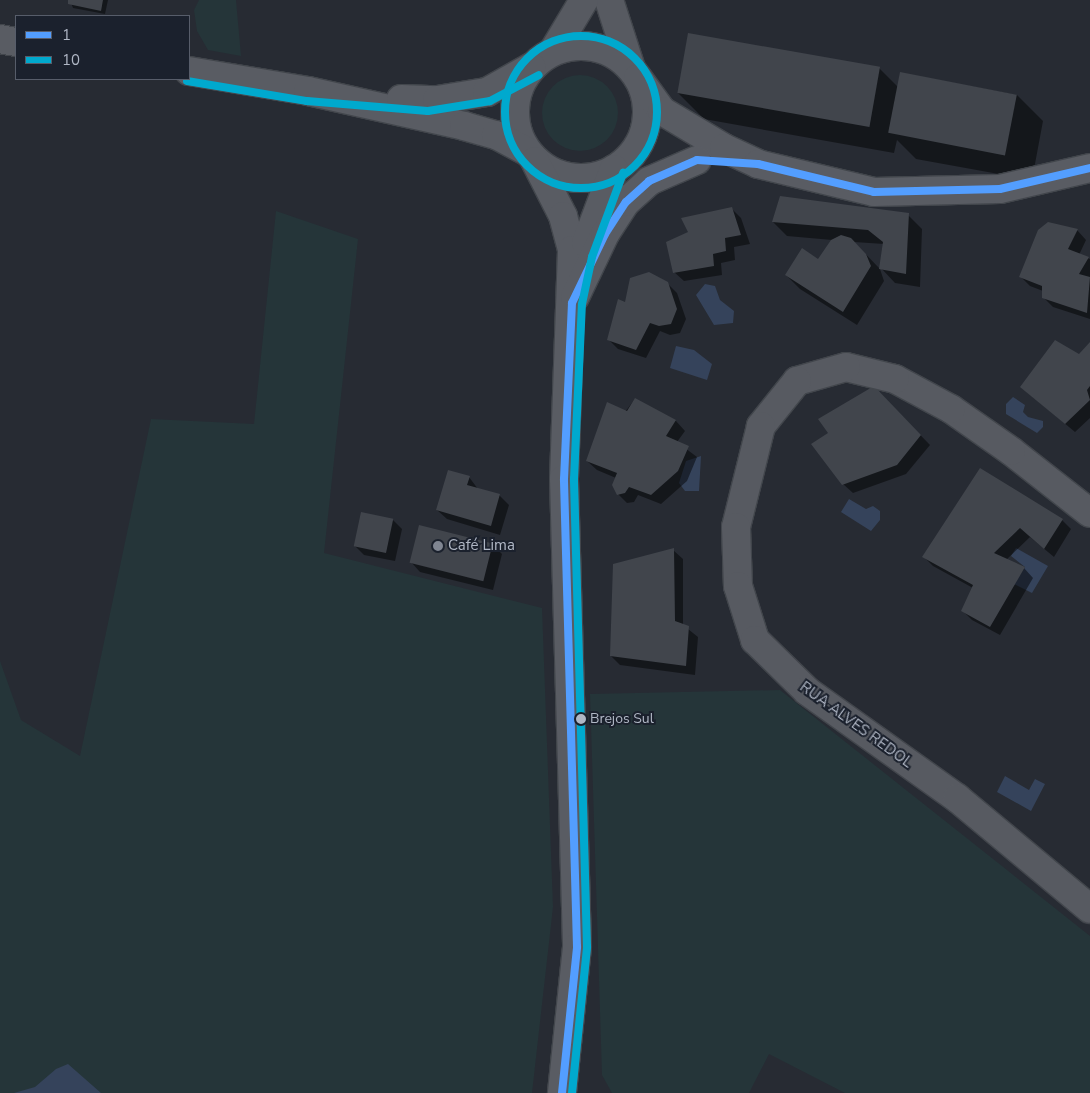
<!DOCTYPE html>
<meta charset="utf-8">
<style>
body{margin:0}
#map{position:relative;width:1090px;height:1093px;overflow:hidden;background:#272b33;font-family:"Nunito Sans",sans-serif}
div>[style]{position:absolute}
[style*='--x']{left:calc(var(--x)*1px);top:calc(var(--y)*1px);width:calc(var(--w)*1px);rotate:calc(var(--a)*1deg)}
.green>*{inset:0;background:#253539}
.round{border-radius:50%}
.water>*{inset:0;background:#35435b}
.shadow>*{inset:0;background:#0007}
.building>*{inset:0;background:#41454c;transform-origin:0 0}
.roads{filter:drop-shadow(1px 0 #42464c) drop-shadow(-1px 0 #42464c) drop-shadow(0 1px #42464c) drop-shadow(0 -1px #42464c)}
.minor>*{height:28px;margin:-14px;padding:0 14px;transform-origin:14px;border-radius:14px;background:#575a61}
.major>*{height:28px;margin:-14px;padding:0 14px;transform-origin:14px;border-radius:14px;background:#595c63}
.major>.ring{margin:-14px;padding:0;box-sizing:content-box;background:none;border:28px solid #595c63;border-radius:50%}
.bus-1>*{height:8px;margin:-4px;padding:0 4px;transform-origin:4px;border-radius:4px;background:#539eff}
.bus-2>*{height:8px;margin:-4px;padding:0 4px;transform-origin:4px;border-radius:4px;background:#00a9ce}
.bus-2>.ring{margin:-4px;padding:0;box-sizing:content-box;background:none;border:8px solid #00a9ce;border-radius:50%}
.dots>*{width:14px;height:14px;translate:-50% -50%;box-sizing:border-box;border:2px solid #1b212d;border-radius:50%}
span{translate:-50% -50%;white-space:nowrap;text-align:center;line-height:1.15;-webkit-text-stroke:4px #1b212d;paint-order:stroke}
.bus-label{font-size:14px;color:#b0b7c5}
.left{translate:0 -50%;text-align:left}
.poi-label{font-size:15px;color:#b0b7c5}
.street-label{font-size:15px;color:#b0b7c5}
.legend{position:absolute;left:15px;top:15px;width:175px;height:65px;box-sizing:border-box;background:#1b212d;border:1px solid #575d6a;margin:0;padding:6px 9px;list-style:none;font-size:15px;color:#b0b7c5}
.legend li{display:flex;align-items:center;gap:10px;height:25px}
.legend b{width:25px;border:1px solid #575d6a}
</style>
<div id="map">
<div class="green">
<div style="clip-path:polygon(199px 0,236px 0,241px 56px,208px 50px,197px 31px,194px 10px)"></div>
<div class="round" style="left:542px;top:75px;width:76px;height:76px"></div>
<div style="clip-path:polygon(276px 211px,358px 239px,324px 553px,542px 608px,553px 907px,532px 1093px,0 1093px,0 661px,21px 720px,80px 756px,151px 419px,254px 424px)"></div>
<div style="clip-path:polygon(780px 690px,1090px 936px,1090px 1093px,845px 1093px,769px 1054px,749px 1093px,612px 1093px,602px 1075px,590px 694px)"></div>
</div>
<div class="water">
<div style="clip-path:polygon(705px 284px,715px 286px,720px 300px,734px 311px,733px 323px,714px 325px,696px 295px)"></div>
<div style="clip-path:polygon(676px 346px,694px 350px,712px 364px,707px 380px,670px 368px)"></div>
<div style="clip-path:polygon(1013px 397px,1025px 405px,1023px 412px,1028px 417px,1043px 421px,1043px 427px,1037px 433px,1006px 414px,1006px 404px)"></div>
<div style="clip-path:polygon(701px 456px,699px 491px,685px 491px,679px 483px,686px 461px)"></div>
<div style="clip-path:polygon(849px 499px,866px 509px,873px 506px,880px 511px,880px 520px,871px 531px,841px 512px)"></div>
<div style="clip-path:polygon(1016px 548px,1048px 566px,1032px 593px,1014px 584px,1025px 567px,1011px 556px)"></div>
<div style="clip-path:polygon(1005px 776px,1029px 790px,1035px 779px,1045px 784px,1031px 811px,997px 792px)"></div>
<div style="clip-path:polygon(68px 1064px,101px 1093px,14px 1093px,35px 1087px,56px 1069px)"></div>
</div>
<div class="shadow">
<div style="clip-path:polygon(70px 0,108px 0,105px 14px,73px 8px)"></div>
<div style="clip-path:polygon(879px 68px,898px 87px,901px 73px,1017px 95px,1043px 121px,1032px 180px,916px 159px,897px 140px,894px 153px,704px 119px,678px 93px)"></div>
<div style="clip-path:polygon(732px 209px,741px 218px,750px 244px,734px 247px,735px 260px,721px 263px,722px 275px,684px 281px,674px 272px)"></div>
<div style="clip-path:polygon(908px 215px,922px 229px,920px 287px,895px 283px,881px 268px,884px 244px,854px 242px,880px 269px,884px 281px,857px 325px,800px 289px,786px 275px,818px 261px,832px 240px,787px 236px,773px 222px)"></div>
<div style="clip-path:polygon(1077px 230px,1086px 240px,1079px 255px,1090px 259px,1090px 319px,1053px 307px,1043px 297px,1043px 291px,1030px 286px,1021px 277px)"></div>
<div style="clip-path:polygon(667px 283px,677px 293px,686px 319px,680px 333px,670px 335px,660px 331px,646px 358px,618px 349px,609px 340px,626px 303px)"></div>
<div style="clip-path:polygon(1090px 343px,1090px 418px,1075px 432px,1021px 387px,1079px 355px)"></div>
<div style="clip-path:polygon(874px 387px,930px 445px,906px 474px,853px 493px,843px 484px)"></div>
<div style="clip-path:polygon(635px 399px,676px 421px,685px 431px,677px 442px,697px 457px,687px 481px,661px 504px,638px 495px,634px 502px,627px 503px,618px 494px,616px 478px,597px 470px,587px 461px)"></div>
<div style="clip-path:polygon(980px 470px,1062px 520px,1071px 529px,1054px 557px,1030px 537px,1006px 560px,1024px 568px,1033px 578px,1000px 635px,972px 620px,963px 611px,973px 588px,933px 566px,924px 557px)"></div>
<div style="clip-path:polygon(469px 477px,478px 489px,499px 495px,509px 505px,500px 535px,447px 519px,437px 510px)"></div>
<div style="clip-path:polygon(393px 520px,402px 529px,395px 561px,364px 555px,355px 546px)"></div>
<div style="clip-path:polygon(420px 526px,493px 545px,502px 554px,493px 590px,420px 572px,411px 562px)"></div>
<div style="clip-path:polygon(673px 550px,683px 559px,683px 625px,698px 637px,695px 675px,620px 665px,611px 656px)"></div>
</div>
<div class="building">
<div style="clip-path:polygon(68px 0,103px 0,101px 11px,68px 4px)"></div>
<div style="left:688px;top:33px;width:195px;height:61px;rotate:10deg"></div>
<div style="left:900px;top:72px;width:119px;height:62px;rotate:11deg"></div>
<div style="clip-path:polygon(780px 196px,909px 213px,906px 274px,879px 269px,883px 242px,868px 230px,772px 222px)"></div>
<div style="clip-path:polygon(732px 207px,741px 235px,725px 238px,726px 251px,713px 254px,714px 266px,673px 273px,666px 242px,688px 232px,681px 218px)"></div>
<div style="clip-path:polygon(1048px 222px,1078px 229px,1068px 249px,1089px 257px,1079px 274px,1090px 277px,1087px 313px,1042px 298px,1042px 286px,1019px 277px,1038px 230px)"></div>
<div style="clip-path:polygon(841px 235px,851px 238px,866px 254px,871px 266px,843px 312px,785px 275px,802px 248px,818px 259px,831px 240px)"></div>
<div style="clip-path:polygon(649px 272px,668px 282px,677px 309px,671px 324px,659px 326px,650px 323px,636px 350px,607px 340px,618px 299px,625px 302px,630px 278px)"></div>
<div style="clip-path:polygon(1055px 340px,1079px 354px,1090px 342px,1090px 386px,1087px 390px,1090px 400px,1065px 424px,1020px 387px)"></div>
<div style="clip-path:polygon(874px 386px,921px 435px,897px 465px,842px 485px,811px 444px,828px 433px,818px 419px)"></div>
<div style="clip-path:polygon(635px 398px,676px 420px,666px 436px,689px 446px,678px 471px,651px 495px,629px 487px,625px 493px,617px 495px,612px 485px,617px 473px,586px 461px,607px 402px,627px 411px)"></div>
<div style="clip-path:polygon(980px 468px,1063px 519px,1044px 549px,1020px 528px,994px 553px,1025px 567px,990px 627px,961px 611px,973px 585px,922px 557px)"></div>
<div style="clip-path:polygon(448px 470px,470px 476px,467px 485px,500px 494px,491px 526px,436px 510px)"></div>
<div style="left:361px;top:512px;width:33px;height:35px;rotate:12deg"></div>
<div style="left:419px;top:525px;width:76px;height:39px;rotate:14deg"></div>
<div style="clip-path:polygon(674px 548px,675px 621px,689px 626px,686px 666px,610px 656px,613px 564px)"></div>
</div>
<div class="roads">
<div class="minor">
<div style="--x:609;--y:0;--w:68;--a:72.1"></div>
<div style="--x:554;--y:50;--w:58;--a:-59"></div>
<div style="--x:1090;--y:513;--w:100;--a:-141.9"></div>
<div style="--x:1011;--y:451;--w:73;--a:-145"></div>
<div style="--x:951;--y:409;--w:64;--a:-151.8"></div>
<div style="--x:895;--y:379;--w:50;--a:-166.2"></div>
<div style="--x:846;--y:367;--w:51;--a:164.1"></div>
<div style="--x:797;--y:381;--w:58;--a:128.7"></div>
<div style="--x:761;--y:426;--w:104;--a:103.9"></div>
<div style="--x:736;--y:527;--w:59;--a:88.1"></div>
<div style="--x:738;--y:586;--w:57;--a:72.5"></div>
<div style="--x:755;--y:640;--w:73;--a:44.4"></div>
<div style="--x:807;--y:691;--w:184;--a:35.5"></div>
<div style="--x:957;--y:798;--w:173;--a:39.8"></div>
</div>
<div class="major">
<div style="--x:0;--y:39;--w:16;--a:11"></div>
<div class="ring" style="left:515px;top:46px;width:104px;height:104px"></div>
<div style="--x:189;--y:71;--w:121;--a:9.5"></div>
<div style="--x:308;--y:91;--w:160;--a:12.6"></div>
<div style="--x:464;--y:126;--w:33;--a:16"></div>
<div style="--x:496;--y:135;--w:36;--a:28"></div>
<div style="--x:638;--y:78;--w:41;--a:54"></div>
<div style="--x:662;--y:111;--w:72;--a:30.8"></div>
<div style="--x:724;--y:148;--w:38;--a:25"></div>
<div style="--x:758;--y:164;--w:119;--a:13.6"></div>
<div style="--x:874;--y:192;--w:126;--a:-1.4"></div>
<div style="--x:1000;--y:189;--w:92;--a:-13.1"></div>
<div style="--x:401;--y:99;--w:36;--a:2"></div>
<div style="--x:437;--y:100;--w:51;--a:-9.1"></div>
<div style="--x:487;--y:92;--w:51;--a:-29.6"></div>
<div style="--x:535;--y:161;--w:62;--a:63"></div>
<div style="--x:563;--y:216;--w:35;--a:75"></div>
<div style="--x:572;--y:250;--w:229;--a:92"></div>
<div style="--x:564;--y:479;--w:468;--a:88.4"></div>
<div style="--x:577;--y:947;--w:147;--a:95.9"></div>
<div style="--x:586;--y:243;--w:79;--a:-69.3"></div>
<div style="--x:575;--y:297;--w:70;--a:-64.5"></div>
<div style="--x:605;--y:234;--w:38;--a:-57"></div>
<div style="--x:626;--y:202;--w:31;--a:-42"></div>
<div style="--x:649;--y:181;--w:52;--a:-23.6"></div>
</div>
</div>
<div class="bus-1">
<div style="--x:562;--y:1093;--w:147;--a:-84.1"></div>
<div style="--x:577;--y:947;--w:468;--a:-91.6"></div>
<div style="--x:564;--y:479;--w:176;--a:-87.4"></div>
<div style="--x:572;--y:303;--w:76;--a:-64.4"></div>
<div style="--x:605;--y:234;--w:38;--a:-57"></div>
<div style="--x:626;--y:202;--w:31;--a:-42"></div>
<div style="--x:649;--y:181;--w:52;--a:-23.6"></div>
<div style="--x:697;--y:160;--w:61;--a:3.8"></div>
<div style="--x:758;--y:164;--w:119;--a:13.6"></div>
<div style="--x:874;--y:192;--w:126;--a:-1.4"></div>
<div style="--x:1000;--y:189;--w:92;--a:-13.1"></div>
</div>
<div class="bus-2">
<div class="ring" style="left:505px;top:36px;width:144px;height:144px"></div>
<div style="--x:187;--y:81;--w:122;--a:9.5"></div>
<div style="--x:307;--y:101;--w:121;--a:4.7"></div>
<div style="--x:428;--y:111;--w:63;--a:-9.2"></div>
<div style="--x:490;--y:101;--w:55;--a:-28"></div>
<div style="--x:572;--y:1093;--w:147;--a:-84.1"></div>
<div style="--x:587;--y:947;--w:468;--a:-91.6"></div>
<div style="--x:574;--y:479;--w:175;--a:-87.4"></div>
<div style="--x:582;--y:304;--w:48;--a:-78"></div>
<div style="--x:592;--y:257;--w:90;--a:-69.7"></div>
</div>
<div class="dots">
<div style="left:438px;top:546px;background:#808692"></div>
<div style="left:581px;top:719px;background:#b0b7c5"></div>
</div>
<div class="bus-label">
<span class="left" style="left:590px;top:719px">Brejos Sul</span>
</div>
<div class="poi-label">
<span class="left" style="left:448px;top:546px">Café Lima</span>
</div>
<div class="street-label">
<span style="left:856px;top:725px;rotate:36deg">RUA ALVES REDOL</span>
</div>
<ul class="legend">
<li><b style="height:6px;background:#539eff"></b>1</li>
<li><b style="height:6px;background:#00a9ce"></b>10</li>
</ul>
</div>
